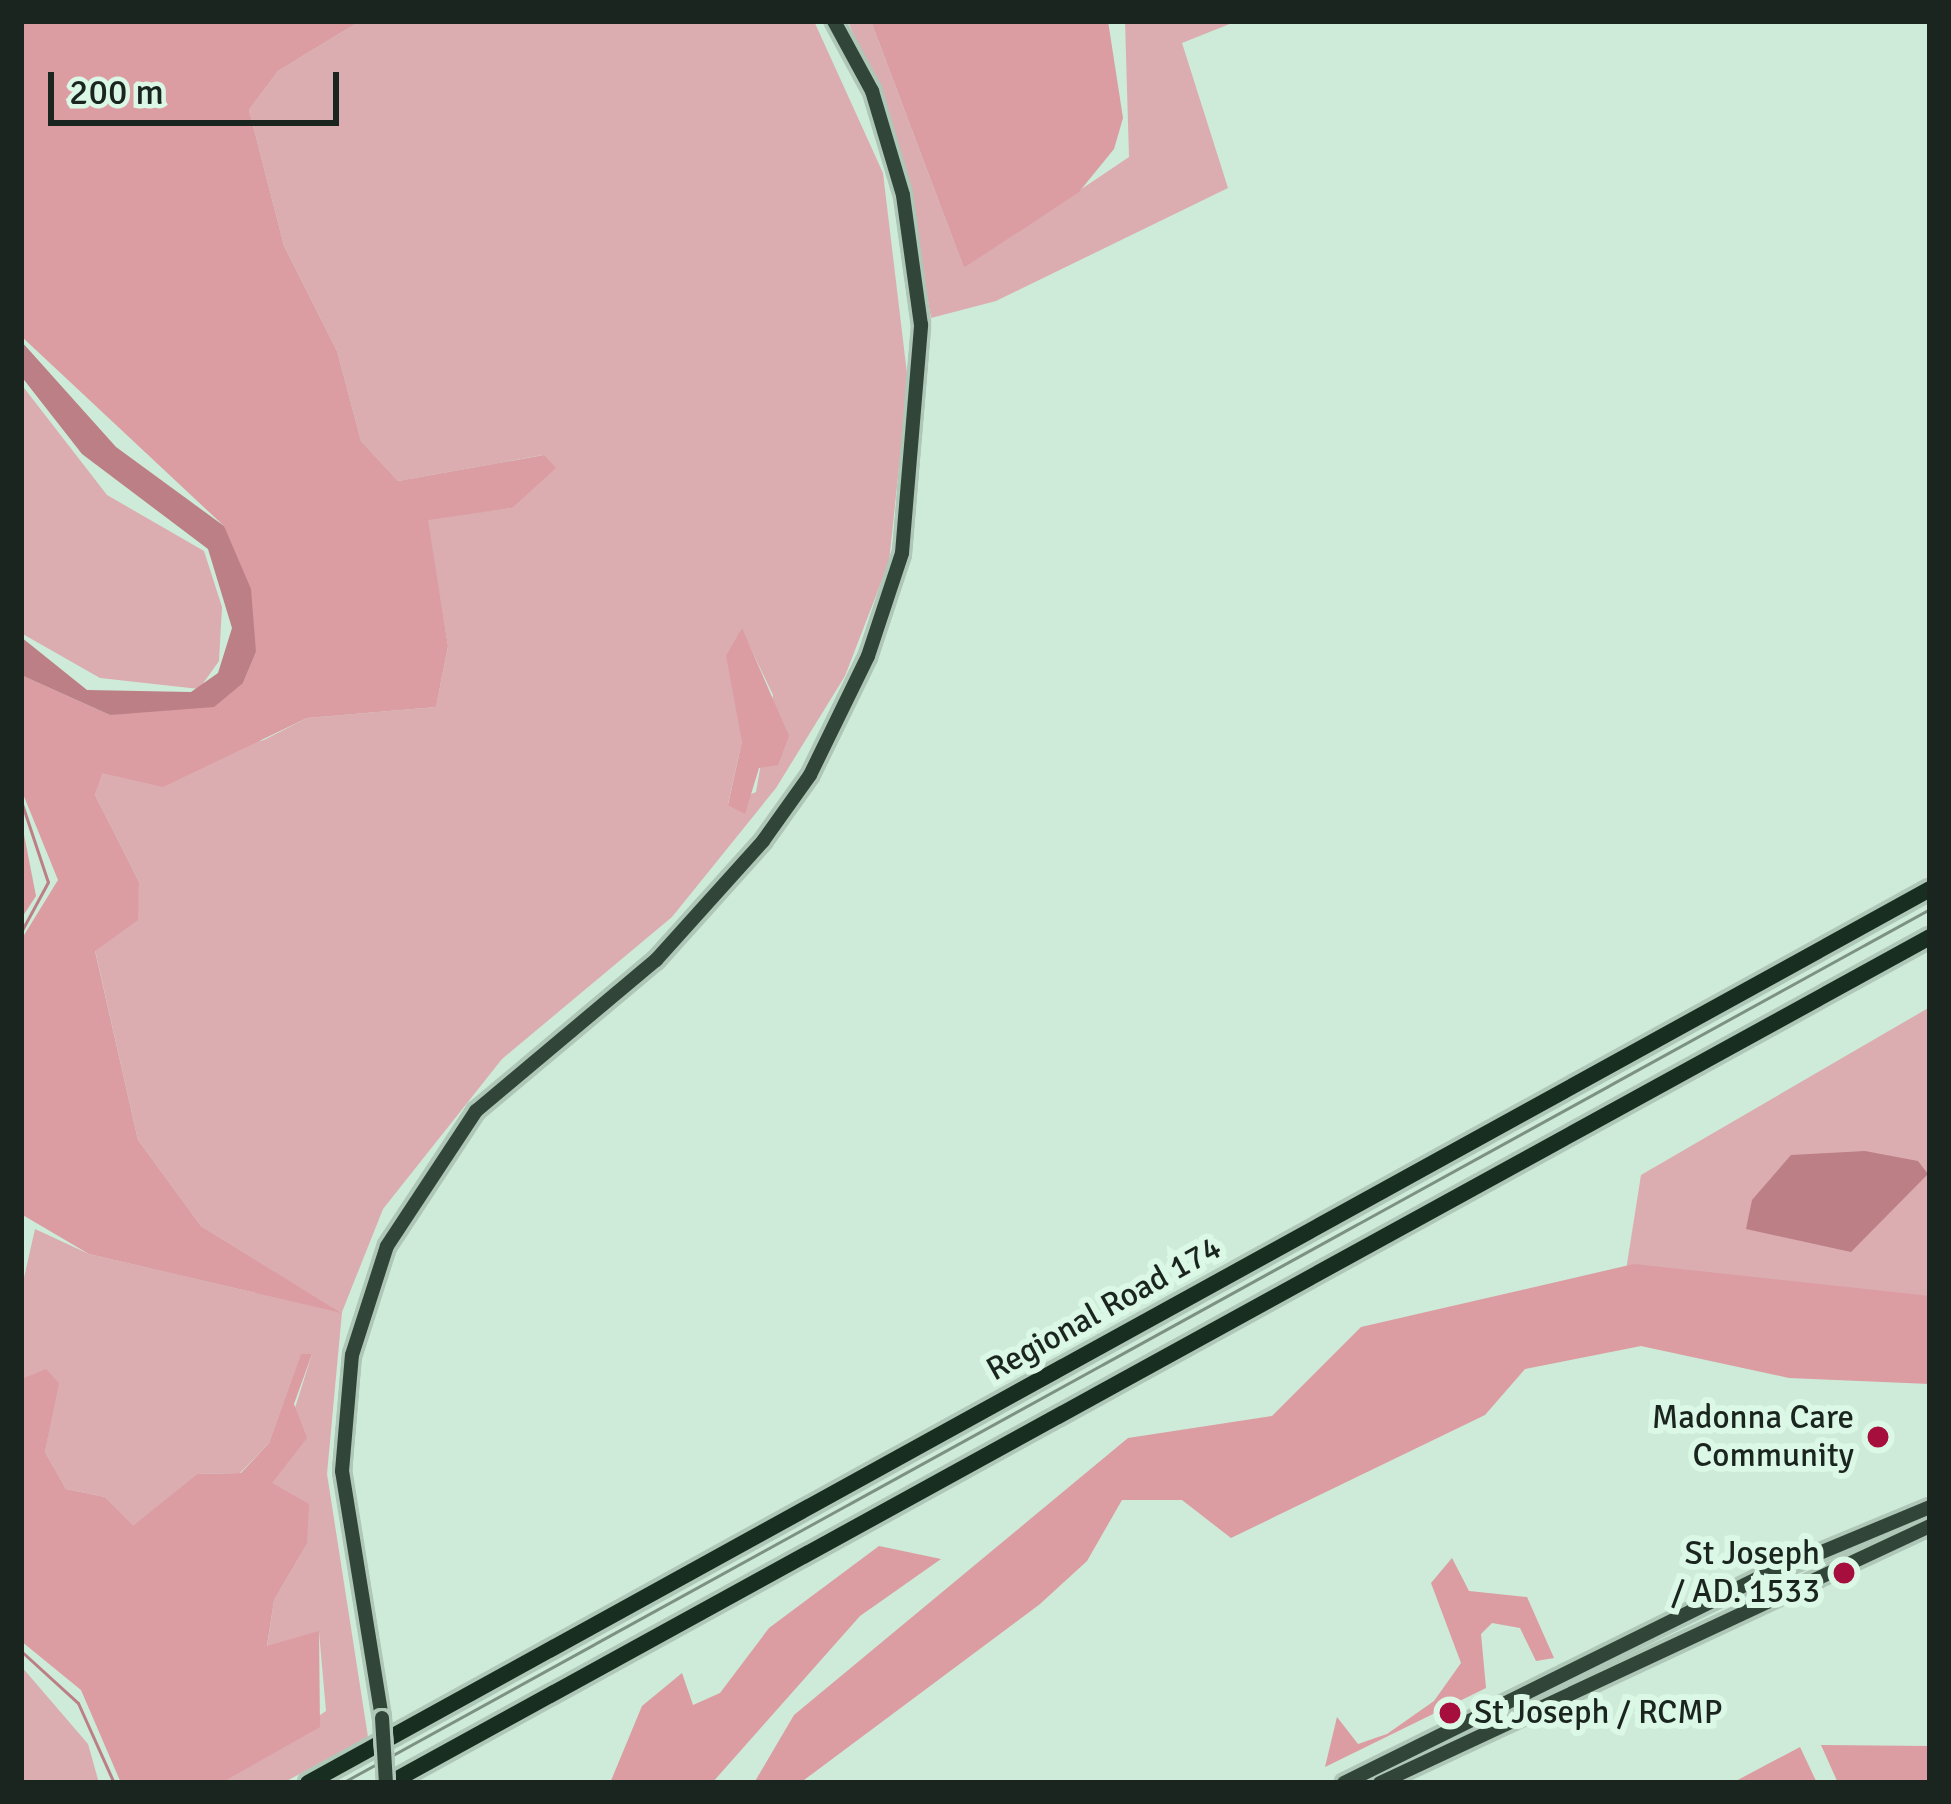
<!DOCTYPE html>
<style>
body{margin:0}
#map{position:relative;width:1951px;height:1804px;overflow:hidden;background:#ceead8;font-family:Signika,sans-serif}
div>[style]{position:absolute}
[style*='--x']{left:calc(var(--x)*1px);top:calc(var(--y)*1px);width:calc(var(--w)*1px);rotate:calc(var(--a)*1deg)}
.green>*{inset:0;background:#dbadb1}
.forest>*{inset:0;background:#db9ca2}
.water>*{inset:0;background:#bc7f85}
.stream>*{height:3px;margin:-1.5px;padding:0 1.5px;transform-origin:1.5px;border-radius:1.5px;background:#bc7f85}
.roads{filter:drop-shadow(3px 0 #aec7b7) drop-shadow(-3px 0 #aec7b7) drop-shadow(0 3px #aec7b7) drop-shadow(0 -3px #aec7b7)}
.primary>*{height:14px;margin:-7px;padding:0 7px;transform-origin:7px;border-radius:7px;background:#324539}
.highway>*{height:16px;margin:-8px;padding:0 8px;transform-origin:8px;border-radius:8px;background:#172e20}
.tram>*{height:3px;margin:-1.5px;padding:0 1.5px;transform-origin:1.5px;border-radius:1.5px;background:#7c9084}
.bridges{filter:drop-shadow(3px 0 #aec7b7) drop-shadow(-3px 0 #aec7b7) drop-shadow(0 3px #aec7b7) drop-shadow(0 -3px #aec7b7)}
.primary-bridge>*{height:14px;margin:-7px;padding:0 7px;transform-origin:7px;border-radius:7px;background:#324539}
.dots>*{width:33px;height:33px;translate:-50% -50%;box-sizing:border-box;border:6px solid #dbf7e5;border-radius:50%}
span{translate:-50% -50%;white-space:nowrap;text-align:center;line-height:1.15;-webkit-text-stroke:12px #dbf7e5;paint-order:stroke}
.street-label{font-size:33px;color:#1b251f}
.poi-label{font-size:33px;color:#1b251f}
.right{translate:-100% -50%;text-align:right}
.left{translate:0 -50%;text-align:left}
.frame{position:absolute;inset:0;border:24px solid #1b251f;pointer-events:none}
.scale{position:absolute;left:48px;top:72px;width:291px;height:54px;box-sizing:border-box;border:6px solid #1b251f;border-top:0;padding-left:15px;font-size:36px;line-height:42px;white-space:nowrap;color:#1b251f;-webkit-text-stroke:9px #dbf7e5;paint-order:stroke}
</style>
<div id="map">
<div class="green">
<div style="clip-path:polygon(evenodd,360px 21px,814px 21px,883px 173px,908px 382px,889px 562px,845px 676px,776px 788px,672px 917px,502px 1059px,383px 1209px,342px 1312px,327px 1474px,368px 1737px,283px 1783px,221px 1783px,326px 1711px,319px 1632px,267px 1647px,274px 1600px,307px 1544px,271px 1484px,312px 1354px,301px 1355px,269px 1443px,240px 1473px,197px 1474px,133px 1527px,105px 1497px,66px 1489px,45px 1452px,58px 1383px,21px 1392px,21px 1291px,35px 1229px,89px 1254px,338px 1312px,201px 1226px,138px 1140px,95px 950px,137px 920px,139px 882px,95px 795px,101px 773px,264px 740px,307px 718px,436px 707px,448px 646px,427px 519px,512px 508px,543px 455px,398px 481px,361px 441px,337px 351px,284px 246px,249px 110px,278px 71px,360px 21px,741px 628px,773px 695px,756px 792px,728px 804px,742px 741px,741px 628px)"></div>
<div style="clip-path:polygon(848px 21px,871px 21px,964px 268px,1129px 157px,1125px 21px,1237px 21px,1182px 43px,1228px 188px,996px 301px,931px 318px,904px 163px)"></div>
<div style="clip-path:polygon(21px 384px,107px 495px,204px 551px,222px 607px,219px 661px,199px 689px,100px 678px,21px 633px)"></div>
<div style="clip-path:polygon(1930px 1007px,1930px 1309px,1624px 1283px,1641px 1175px)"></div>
<div style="clip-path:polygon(21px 1666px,88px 1744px,99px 1783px,21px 1783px)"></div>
</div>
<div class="forest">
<div style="clip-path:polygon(360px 21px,278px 71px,249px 110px,284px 246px,337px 351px,361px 441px,398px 481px,544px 455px,556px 468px,512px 508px,428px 520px,448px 646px,436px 707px,307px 718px,163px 787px,102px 773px,95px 795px,139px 882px,138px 920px,95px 951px,138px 1140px,201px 1226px,341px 1313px,89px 1254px,21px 1214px,21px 940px,58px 880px,21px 789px,21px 675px,110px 715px,243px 683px,256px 652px,224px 526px,21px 336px,21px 23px)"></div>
<div style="clip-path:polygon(871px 21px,1108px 21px,1123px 118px,1114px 149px,1079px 192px,964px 268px)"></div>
<div style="clip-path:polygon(742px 628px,789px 736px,778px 765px,759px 768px,745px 814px,728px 805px,742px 741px,726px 656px)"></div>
<div style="clip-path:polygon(21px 819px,36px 896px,21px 919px)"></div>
<div style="clip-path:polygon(1634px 1264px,1930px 1296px,1930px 1384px,1789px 1378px,1641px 1346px,1525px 1369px,1485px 1415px,1231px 1538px,1182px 1500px,1122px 1500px,1087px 1561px,1040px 1604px,800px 1783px,754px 1783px,794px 1715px,1128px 1438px,1272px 1416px,1361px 1327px)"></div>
<div style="clip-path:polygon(301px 1354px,312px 1354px,294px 1404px,307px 1438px,272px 1483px,309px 1504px,307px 1544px,274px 1600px,267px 1646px,319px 1631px,320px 1727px,221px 1783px,121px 1783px,81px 1690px,21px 1641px,22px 1379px,46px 1369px,59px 1383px,45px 1452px,66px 1489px,105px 1497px,133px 1526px,197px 1474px,241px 1473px,269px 1443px)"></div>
<div style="clip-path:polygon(879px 1546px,941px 1559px,860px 1616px,712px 1783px,610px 1783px,642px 1706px,682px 1673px,693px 1705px,720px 1693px,769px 1628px)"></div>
<div style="clip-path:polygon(1452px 1558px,1469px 1591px,1527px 1597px,1554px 1658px,1536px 1661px,1520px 1628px,1492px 1623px,1481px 1634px,1486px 1688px,1325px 1767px,1337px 1717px,1358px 1744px,1387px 1734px,1434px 1701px,1461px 1663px,1431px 1583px)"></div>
<div style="clip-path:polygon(1821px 1745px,1930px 1746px,1930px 1783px,1838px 1783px)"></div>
<div style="clip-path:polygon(1800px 1747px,1817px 1783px,1732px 1783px)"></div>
</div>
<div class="water">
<div style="clip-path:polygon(21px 341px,116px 447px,224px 526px,251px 589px,256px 652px,243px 683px,214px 707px,110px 715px,21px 675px,21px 637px,87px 690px,191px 692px,218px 673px,232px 628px,208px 549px,82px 454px,21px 376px)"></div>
<div style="clip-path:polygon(1865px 1151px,1918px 1161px,1928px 1174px,1851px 1252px,1746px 1229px,1752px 1200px,1791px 1155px)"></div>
</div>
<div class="stream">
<div style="--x:21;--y:801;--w:85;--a:71.6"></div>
<div style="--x:48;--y:882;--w:57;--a:118.4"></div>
<div style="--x:21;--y:1651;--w:77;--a:42.4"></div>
<div style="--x:78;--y:1703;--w:88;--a:65.8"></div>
</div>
<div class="roads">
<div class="primary">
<div style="--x:382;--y:1718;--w:250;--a:-99.2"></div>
<div style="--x:342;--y:1471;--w:116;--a:-85.1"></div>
<div style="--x:352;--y:1355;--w:114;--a:-72.2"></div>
<div style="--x:387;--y:1246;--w:162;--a:-56.6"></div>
<div style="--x:476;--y:1111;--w:235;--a:-40"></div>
<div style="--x:656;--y:960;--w:160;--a:-48"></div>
<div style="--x:763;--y:841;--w:81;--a:-54.5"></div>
<div style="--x:810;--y:775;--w:132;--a:-64"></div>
<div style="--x:868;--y:656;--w:108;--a:-71.7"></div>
<div style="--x:902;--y:553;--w:229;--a:-85.2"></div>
<div style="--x:921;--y:325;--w:131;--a:-97.9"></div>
<div style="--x:903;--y:195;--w:109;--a:-106.6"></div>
<div style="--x:872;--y:91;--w:80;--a:-118.5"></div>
<div style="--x:1344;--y:1783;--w:461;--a:-26.3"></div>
<div style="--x:1757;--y:1579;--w:187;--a:-22.6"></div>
<div style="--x:1380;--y:1783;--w:607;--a:-25.05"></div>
</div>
<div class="highway">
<div style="--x:308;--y:1783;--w:1852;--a:-28.86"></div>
<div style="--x:390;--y:1783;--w:1757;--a:-28.78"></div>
</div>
</div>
<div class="tram">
<div style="--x:342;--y:1783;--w:1813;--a:-28.83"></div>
</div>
<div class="bridges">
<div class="primary-bridge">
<div style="--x:382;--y:1718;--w:65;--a:86.5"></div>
</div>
</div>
<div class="dots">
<div style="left:1878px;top:1437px;background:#a60e3e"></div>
<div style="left:1844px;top:1573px;background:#a60e3e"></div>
<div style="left:1450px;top:1713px;background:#a60e3e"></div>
</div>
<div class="street-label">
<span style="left:1104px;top:1309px;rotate:-29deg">Regional Road 174</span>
</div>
<div class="poi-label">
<span class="right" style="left:1854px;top:1437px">Madonna Care<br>Community</span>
<span class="right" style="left:1820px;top:1573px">St Joseph<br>/ AD. 1533</span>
<span class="left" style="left:1474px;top:1713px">St Joseph / RCMP</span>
</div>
<div class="frame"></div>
<div class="scale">200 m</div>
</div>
